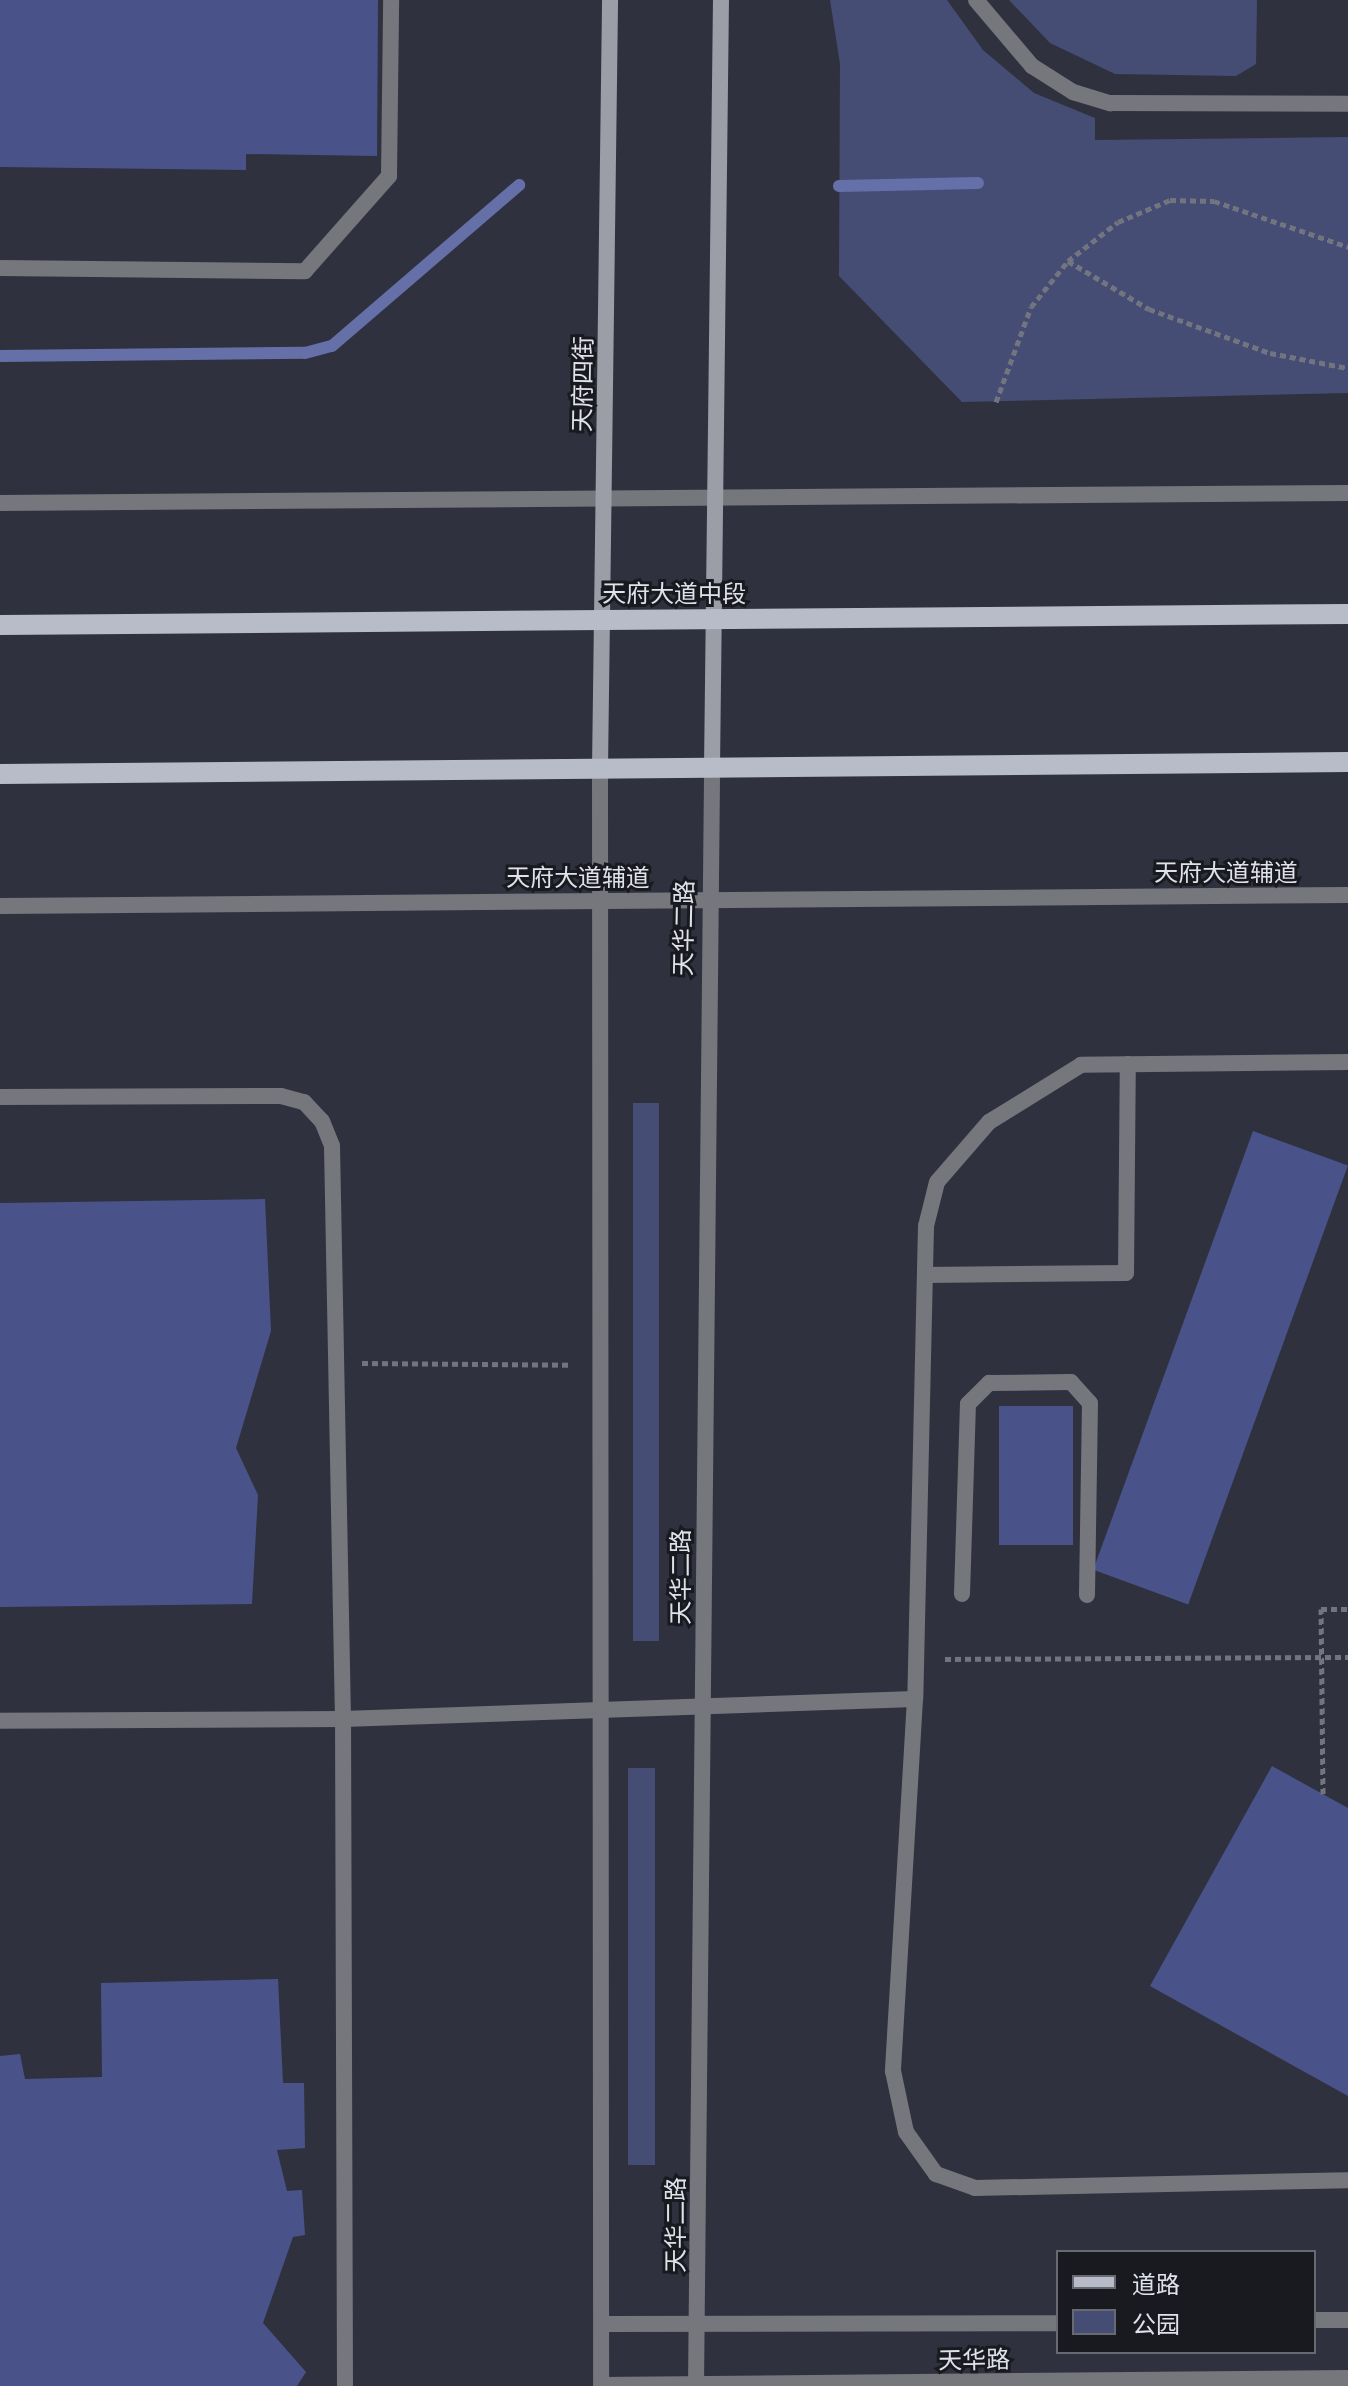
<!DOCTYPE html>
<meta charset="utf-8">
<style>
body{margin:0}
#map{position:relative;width:1348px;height:2386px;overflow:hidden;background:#2f323e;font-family:"Noto Sans","Noto Sans SC",sans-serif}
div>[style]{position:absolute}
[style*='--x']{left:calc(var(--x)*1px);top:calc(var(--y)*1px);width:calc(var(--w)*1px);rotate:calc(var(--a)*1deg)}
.green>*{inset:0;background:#454d74;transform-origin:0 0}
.stream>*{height:12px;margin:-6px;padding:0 6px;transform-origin:6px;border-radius:6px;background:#6570a9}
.building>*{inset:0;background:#495389;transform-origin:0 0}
.path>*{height:5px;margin-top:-2.5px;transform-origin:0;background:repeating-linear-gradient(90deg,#72747f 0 6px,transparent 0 10px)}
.service>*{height:16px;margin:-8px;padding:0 8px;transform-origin:8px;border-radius:8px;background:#76777d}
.tertiary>*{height:16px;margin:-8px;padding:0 8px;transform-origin:8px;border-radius:8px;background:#76777d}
.secondary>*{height:16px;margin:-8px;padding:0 8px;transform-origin:8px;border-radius:8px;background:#9b9da7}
.primary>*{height:20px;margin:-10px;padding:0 10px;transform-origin:10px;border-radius:10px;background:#b8bbc8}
span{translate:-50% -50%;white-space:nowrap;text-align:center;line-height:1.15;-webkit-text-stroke:6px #191a20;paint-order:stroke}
.street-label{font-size:24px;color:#e0e2ea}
.legend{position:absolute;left:1056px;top:2250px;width:260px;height:104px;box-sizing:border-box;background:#191a20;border:2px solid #696a71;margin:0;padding:10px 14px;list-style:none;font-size:24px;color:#e0e2ea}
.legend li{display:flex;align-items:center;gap:16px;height:40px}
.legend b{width:40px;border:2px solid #696a71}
</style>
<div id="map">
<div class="green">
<div style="clip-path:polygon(830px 0,947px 0,983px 50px,1034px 93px,1095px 118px,1095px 140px,1348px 137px,1348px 393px,962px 402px,839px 276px,840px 64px)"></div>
<div style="clip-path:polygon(1009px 0,1257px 0,1256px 64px,1236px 76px,1115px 74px,1050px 43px)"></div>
<div style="left:633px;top:1103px;width:26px;height:538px"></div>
<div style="left:628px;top:1768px;width:27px;height:397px"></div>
</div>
<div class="stream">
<div style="--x:839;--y:186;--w:139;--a:-1.2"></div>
<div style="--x:0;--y:356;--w:305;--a:-0.6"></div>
<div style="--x:305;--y:353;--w:28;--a:-15"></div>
<div style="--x:332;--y:346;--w:247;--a:-40.7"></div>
</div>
<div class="building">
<div style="clip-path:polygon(0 0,378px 0,377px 156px,246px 154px,246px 170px,0 167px)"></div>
<div style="left:1253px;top:1131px;width:101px;height:467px;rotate:20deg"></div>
<div style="clip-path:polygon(265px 1199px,271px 1331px,236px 1448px,258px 1495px,252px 1604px,0 1607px,0 1203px)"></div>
<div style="left:999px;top:1406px;width:74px;height:139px"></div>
<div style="clip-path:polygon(1272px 1766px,1348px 1808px,1348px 2096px,1150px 1986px)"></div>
<div style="clip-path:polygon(278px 1979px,283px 2083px,304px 2083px,305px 2148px,277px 2150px,287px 2191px,302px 2190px,305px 2235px,293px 2237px,263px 2323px,306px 2372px,297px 2386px,0 2386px,0 2056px,20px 2054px,25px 2079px,102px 2077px,101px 1983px)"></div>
</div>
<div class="path">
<div style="--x:1068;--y:261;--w:94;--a:30.7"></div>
<div style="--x:1149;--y:309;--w:129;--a:20"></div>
<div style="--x:1270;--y:353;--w:79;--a:10.9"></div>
<div style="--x:996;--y:402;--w:101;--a:-69.8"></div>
<div style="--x:1031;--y:307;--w:59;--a:-51.2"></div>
<div style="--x:1068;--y:261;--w:63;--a:-38"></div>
<div style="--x:1118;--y:222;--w:56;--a:-22.9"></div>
<div style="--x:1170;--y:200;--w:44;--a:1.3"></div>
<div style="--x:1214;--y:201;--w:142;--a:18.9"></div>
<div style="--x:362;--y:1363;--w:210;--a:0.5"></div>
<div style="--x:945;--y:1659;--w:403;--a:-0.3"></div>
<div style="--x:1323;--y:1794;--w:185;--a:-90.6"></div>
<div style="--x:1321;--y:1609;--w:27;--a:0"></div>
</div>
<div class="service">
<div style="--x:976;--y:0;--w:87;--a:49.7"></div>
<div style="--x:1032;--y:66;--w:49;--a:32.4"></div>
<div style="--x:1073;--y:92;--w:39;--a:17"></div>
<div style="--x:1110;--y:103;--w:238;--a:0.2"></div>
<div style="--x:0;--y:268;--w:305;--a:0.6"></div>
<div style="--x:305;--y:271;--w:127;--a:-48.5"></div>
<div style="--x:389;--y:176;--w:176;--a:-89.3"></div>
<div style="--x:1348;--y:1062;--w:267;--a:179.4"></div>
<div style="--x:1081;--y:1065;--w:108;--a:148.2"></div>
<div style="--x:989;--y:1122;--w:79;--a:130.9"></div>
<div style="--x:937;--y:1182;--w:45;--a:104"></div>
<div style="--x:926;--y:1226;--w:473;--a:91.3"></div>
<div style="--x:915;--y:1699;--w:373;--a:93.4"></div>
<div style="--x:893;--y:2071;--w:62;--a:78"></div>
<div style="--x:906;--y:2132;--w:52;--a:54.5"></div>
<div style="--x:936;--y:2174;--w:41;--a:19.7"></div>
<div style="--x:975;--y:2188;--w:373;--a:-1.2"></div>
<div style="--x:0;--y:1097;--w:281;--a:-0.2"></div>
<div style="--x:281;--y:1096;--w:24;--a:15"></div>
<div style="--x:304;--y:1102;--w:26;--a:47"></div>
<div style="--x:322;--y:1121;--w:27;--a:68"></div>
<div style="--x:332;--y:1146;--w:573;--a:88.9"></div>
<div style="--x:343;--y:1719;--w:343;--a:179.7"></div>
<div style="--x:925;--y:1275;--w:201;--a:-0.6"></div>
<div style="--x:1126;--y:1273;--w:209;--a:-89.5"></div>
<div style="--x:962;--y:1594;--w:190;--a:-88.2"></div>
<div style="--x:968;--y:1404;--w:30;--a:-45"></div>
<div style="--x:989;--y:1383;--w:82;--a:-0.7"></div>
<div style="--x:1071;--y:1382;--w:28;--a:48"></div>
<div style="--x:1090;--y:1403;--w:192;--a:90.9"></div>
<div style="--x:345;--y:2386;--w:667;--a:-90.17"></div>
<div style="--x:343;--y:1719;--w:572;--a:-2"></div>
</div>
<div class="tertiary">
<div style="--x:0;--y:503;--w:1348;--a:-0.43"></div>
<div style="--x:600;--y:769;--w:1617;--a:89.96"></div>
<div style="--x:0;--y:906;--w:1348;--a:-0.47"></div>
<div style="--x:1314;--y:2320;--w:34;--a:0"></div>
<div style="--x:602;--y:2324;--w:456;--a:-0.1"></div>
<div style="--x:601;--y:2385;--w:747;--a:-0.54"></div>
<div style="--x:696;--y:2386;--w:1618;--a:-89.43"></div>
</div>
<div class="secondary">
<div style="--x:712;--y:768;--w:768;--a:-89.33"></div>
<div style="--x:600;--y:769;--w:769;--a:-89.25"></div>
</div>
<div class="primary">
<div style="--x:0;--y:625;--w:1348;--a:-0.47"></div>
<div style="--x:0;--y:774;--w:1348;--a:-0.51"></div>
</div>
<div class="street-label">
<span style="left:582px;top:384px;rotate:-89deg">天府四街</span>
<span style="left:674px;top:593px">天府大道中段</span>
<span style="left:1226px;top:872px">天府大道辅道</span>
<span style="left:578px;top:877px">天府大道辅道</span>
<span style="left:683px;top:928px;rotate:-89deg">天华二路</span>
<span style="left:680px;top:1577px;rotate:-90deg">天华二路</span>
<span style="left:675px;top:2225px;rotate:-90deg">天华二路</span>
<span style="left:974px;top:2359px;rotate:-1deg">天华路</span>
</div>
<ul class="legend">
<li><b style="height:10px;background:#b8bbc8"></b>道路</li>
<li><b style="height:22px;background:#454d74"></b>公园</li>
</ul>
</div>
